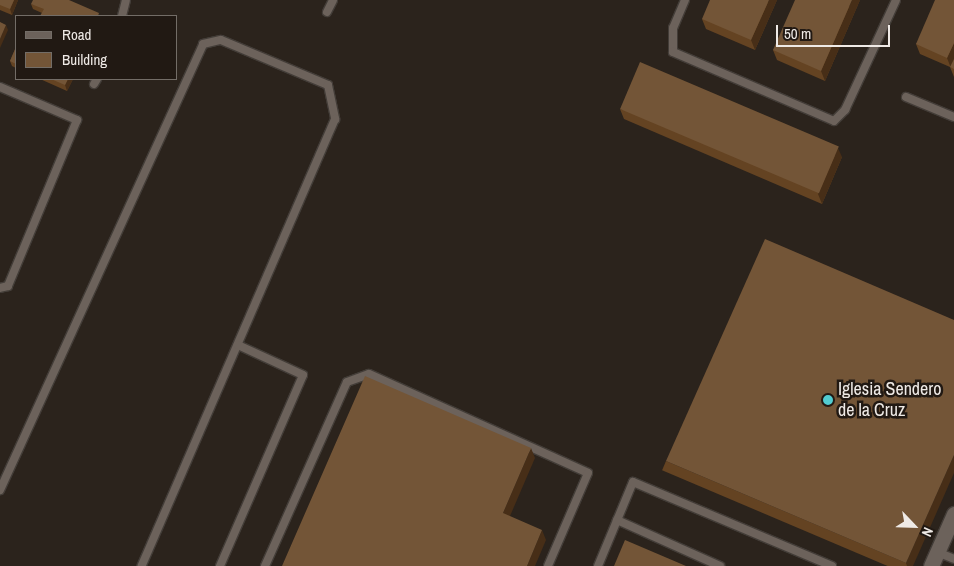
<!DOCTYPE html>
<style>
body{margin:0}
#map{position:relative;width:954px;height:566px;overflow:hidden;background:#2b231c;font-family:"Archivo Narrow",sans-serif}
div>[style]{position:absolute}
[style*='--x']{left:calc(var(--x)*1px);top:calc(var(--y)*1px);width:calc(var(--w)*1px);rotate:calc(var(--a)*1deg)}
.roads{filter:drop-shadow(1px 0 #433d38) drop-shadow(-1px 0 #433d38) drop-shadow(0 1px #433d38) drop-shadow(0 -1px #433d38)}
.lane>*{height:8px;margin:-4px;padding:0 4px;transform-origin:4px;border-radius:4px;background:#6c625b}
.street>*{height:15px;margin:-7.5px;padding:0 7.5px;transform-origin:7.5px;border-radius:7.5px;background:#6c625b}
.wall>*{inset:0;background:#644322;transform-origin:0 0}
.shaded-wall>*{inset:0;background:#472e17}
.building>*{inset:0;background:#735537;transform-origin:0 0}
.dots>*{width:14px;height:14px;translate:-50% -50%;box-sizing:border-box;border:2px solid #211913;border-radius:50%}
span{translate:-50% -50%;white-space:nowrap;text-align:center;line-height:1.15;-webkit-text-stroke:5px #211913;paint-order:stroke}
.poi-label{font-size:18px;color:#efeae6}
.left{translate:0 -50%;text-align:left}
.legend{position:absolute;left:15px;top:15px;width:162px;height:65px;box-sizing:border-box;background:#211913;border:1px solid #736d67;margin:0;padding:6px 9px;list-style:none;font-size:15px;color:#efeae6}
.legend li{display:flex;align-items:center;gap:10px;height:25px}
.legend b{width:25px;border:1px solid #736d67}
.north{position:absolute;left:889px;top:501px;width:50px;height:50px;-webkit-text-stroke:4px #211913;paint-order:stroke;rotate:114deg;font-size:14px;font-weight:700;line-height:20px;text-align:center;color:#efeae6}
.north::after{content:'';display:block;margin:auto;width:18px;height:22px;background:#efeae6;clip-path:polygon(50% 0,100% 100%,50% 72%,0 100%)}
.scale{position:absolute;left:776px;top:25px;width:114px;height:22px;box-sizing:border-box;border:2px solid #efeae6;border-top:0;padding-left:6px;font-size:15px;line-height:18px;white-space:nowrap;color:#efeae6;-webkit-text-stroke:4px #211913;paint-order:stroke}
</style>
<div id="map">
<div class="roads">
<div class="lane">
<div style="--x:685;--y:0;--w:30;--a:113"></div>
<div style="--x:673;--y:28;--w:24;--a:90"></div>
<div style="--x:673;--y:52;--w:175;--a:23.2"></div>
<div style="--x:834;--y:121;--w:16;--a:-45"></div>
<div style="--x:845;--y:110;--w:121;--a:-65.1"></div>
<div style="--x:327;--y:12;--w:13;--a:-63"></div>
<div style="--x:122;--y:16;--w:16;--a:-76"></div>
<div style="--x:94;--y:84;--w:6;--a:-59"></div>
<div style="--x:0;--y:87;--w:84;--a:23.2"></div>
<div style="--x:77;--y:120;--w:180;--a:112.6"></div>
<div style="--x:8;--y:286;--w:8;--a:166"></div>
<div style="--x:906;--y:97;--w:52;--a:22.6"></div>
<div style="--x:0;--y:490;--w:490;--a:-65.5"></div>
<div style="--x:203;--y:44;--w:18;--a:-13"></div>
<div style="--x:221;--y:40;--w:116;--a:22.8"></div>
<div style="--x:328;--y:85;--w:35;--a:78"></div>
<div style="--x:335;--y:119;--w:487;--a:113.4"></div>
<div style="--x:617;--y:520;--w:113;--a:24.1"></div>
<div style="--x:937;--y:552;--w:18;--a:22"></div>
<div style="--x:220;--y:566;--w:208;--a:-66.5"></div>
<div style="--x:303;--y:375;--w:72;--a:-155.2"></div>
<div style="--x:265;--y:566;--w:201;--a:-66"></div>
<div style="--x:347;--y:382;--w:23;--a:-20"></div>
<div style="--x:369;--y:374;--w:240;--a:24.3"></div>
<div style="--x:588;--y:473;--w:101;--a:113.3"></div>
<div style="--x:598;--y:566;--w:91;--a:-67.4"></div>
<div style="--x:633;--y:482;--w:216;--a:22.9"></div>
</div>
<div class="street">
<div style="--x:931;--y:566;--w:57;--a:-66.1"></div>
</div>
</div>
<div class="wall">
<div style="clip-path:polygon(0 0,18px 0,12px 15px,0 10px)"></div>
<div style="clip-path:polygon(777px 0,755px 50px,706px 29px,702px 19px)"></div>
<div style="clip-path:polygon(860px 0,825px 81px,777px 60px,773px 50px)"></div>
<div style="clip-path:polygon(954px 0,954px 77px,950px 67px,920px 54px,916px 44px)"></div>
<div style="clip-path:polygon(31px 4px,100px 16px,42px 13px,33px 9px)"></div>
<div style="clip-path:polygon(16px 47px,16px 68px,12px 66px,10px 61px)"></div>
<div style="clip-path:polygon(40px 79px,73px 79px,67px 91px)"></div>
<div style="clip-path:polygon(620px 109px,842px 157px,822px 204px,624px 119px)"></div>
<div style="left:666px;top:461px;width:268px;height:10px;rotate:23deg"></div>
</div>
<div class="shaded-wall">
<div style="clip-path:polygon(14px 0,18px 0,12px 15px,10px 9px)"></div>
<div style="clip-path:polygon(769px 0,777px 0,755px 50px,751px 40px)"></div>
<div style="clip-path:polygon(852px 0,860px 0,825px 81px,821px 71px)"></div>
<div style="clip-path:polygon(6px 25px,8px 30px,0 48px,0 39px)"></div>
<div style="clip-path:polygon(954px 43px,954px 61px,951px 68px,947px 58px)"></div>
<div style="clip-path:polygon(68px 79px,73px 79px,67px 91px,65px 85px)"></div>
<div style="clip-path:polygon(838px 148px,842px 157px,822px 204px,818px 194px)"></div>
<div style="clip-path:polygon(531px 448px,535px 458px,507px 523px,503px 513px)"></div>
<div style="clip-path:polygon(954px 455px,954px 473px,913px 566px,907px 566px,906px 563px)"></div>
<div style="clip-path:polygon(542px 530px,546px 540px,535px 566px,527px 566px)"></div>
</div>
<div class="building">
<div style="clip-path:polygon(0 0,14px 0,10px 9px,0 5px)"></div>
<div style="clip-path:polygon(33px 0,69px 0,99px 13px,98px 16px,40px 16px,44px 9px,31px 4px)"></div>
<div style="clip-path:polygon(710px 0,769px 0,751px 40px,702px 19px)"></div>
<div style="clip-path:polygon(795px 0,852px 0,821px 71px,773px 50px)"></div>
<div style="clip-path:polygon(935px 0,954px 0,954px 43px,947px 58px,916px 44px)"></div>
<div style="clip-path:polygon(0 22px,6px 25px,0 39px)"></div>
<div style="clip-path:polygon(16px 47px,16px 64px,10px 61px)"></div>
<div style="clip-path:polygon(954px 59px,954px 69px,950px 67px)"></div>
<div style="left:640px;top:62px;width:216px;height:51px;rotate:23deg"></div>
<div style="clip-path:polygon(51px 79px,68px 79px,65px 85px)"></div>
<div style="clip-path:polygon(765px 239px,954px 320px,954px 455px,906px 563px,666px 461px)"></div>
<div style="clip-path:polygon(365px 376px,531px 448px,503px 513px,542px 530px,527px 566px,282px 566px)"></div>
<div style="clip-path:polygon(625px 540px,686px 566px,614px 566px)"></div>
</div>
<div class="dots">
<div style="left:828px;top:400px;background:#52ccd1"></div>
</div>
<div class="poi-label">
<span class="left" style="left:838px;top:400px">Iglesia Sendero<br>de la Cruz</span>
</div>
<ul class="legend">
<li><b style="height:6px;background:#6c625b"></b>Road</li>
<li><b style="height:14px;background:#735537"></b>Building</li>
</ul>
<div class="north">N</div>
<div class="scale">50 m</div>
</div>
